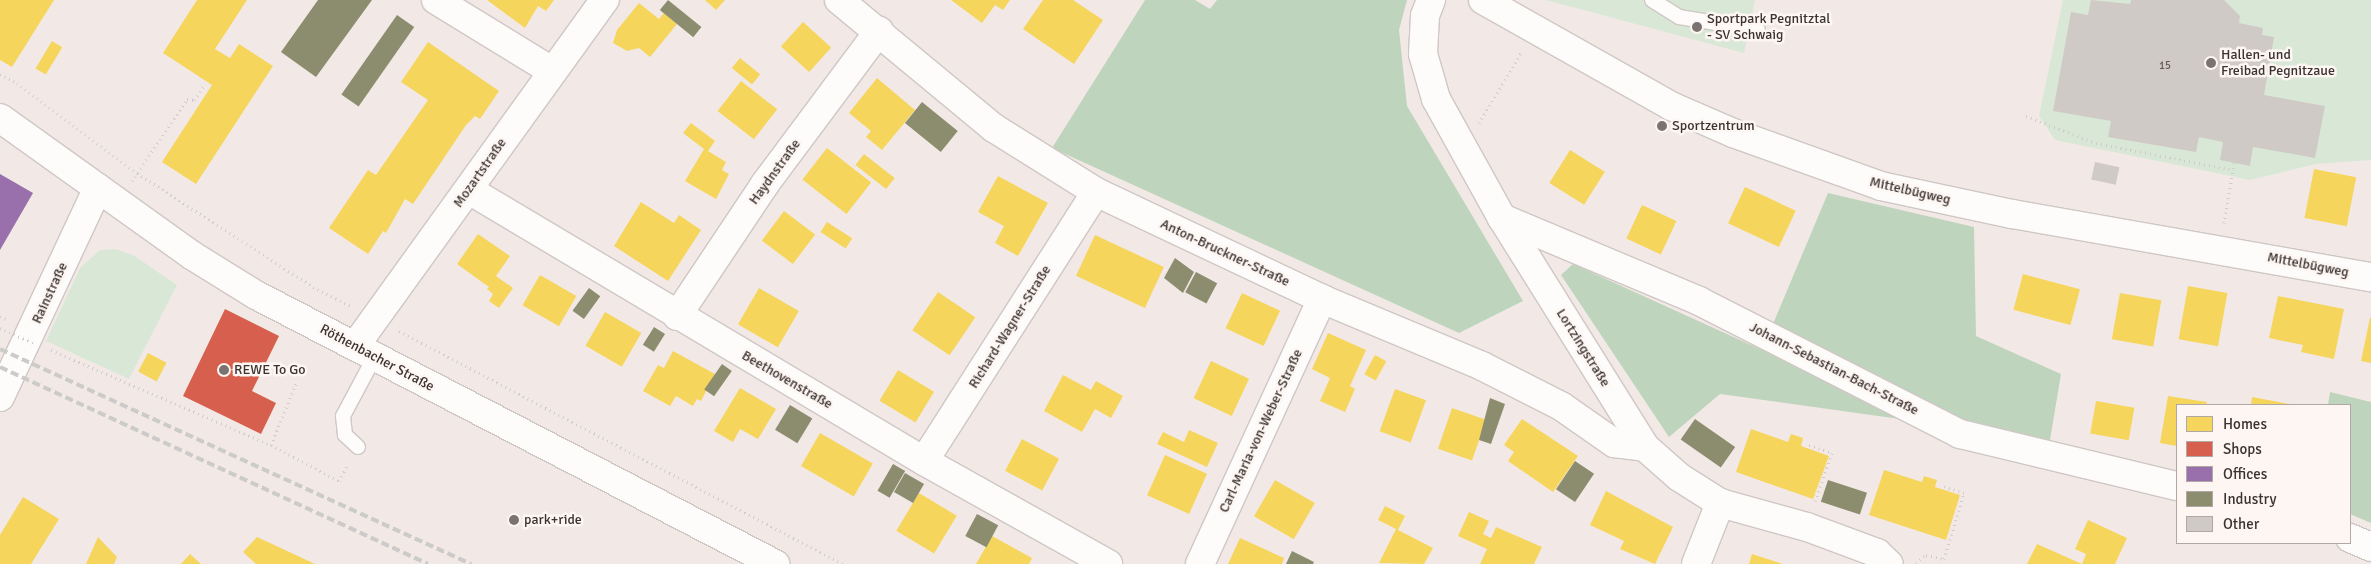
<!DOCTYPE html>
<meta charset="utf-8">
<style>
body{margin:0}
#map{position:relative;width:2371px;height:564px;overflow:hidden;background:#f2e9e6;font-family:Signika,sans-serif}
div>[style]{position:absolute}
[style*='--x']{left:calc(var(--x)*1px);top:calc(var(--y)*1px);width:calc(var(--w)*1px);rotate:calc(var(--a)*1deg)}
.green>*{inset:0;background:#d9e8d6}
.forest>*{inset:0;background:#bfd4bc}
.homes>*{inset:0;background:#f6d55c;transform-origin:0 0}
.shops>*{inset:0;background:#d6604d}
.offices>*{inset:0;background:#9970ab}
.industry>*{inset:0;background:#8c8c6e;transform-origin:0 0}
.building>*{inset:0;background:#d0cac7;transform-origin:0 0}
.path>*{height:3px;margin-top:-1.5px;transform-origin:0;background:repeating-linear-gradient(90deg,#cfcbca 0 1px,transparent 0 5px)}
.roads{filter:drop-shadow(1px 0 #cfc7c4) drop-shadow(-1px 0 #cfc7c4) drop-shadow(0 1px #cfc7c4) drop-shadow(0 -1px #cfc7c4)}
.lane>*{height:14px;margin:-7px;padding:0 7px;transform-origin:7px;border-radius:7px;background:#fdfcfb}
.street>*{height:28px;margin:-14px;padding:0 14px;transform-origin:14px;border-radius:14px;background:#fdfcfb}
.secondary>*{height:28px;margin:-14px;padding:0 14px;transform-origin:14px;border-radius:14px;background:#fdfcfb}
.rail>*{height:4px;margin-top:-2px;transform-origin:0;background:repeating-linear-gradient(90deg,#cdcaca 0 8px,transparent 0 12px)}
.path-bridge>*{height:3px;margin-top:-1.5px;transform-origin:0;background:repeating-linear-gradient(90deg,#cfcbca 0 1px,transparent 0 5px)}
.dots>*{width:14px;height:14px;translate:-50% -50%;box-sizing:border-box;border:2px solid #fdf6f3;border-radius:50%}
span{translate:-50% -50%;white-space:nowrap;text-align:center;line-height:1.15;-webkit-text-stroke:5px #fdf6f3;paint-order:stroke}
.number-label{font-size:11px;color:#605956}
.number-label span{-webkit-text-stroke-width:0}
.poi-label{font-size:14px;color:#3a3330}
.left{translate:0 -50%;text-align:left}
.street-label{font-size:14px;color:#3a3330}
.legend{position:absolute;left:2176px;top:404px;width:175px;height:140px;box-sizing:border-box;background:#fdf6f3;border:1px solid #afa8a5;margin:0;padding:6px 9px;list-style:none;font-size:15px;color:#3a3330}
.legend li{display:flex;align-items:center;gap:10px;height:25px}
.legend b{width:25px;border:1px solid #afa8a5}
</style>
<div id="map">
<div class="green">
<div style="clip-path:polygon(1546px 0,1755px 0,1744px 53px)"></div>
<div style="clip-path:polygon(2063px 0,2371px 0,2371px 160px,2316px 164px,2250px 180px,2055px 140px,2039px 116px)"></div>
<div style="clip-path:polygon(115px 249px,133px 255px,177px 285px,129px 379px,46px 341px,80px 268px,100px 250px)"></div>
</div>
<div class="forest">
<div style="clip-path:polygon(1145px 0,1195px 0,1210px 9px,1217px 0,1407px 0,1399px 30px,1407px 106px,1523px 301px,1459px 333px,1052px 148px)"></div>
<div style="clip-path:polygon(1828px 193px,1974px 227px,1976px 336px,2061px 374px,2050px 440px,1720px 394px,1669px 437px,1561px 275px,1573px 264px,1762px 350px)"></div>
<div style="clip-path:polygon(2330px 392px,2371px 402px,2371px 523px,2350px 514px,2350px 405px,2328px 405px)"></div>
</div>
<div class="homes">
<div style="clip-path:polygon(0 0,54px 0,12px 67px,0 60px)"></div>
<div style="clip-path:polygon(197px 0,247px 0,215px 49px,230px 58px,239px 44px,273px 66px,196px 184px,162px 162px,212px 85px,163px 53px)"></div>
<div style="clip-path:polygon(487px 0,554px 0,546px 11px,538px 6px,525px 28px)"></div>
<div style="clip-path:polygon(705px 0,725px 0,716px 10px)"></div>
<div style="clip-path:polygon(951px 0,1010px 0,1003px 10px,995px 5px,982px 23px)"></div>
<div style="clip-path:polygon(1043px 0,1073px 0,1103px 20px,1074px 64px,1023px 29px)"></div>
<div style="clip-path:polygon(639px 3px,659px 19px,664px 13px,677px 24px,650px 57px,639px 48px,627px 51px,613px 43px,617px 30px)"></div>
<div style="left:803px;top:22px;width:38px;height:33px;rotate:42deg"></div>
<div style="left:52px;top:41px;width:12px;height:32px;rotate:31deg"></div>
<div style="clip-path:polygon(428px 42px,499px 91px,480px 119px,475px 116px,466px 125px,413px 204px,405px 199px,386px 233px,383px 231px,368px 254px,329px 228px,368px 170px,376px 175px,428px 100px,401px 82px)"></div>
<div style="left:740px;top:58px;width:26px;height:13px;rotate:39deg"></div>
<div style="clip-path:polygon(877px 78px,915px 110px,882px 150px,866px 137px,871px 131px,849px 113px)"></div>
<div style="left:741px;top:81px;width:46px;height:38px;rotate:38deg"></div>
<div style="clip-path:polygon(691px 123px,715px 141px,708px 151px,726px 162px,722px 170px,729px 174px,716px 199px,685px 181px,704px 149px,683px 133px)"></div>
<div style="left:827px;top:148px;width:56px;height:40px;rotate:38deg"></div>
<div style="left:1570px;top:150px;width:41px;height:39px;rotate:32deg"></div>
<div style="left:864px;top:154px;width:39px;height:14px;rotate:38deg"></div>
<div style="left:2314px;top:169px;width:43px;height:50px;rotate:11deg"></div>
<div style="clip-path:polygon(998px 176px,1048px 203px,1018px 256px,995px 243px,1004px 226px,978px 212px)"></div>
<div style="left:1745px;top:187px;width:56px;height:40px;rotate:25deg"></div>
<div style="clip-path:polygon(641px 202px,674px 223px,679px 215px,701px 230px,668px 281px,614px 246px)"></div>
<div style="left:1642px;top:205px;width:38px;height:37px;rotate:25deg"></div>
<div style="left:784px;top:211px;width:39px;height:37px;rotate:37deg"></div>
<div style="left:827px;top:222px;width:30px;height:12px;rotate:33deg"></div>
<div style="clip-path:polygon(478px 234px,510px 256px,496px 276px,513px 288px,499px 308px,489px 301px,493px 294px,487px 289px,489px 287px,457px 264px)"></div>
<div style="left:1095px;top:235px;width:76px;height:45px;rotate:25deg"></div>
<div style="left:2023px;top:274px;width:59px;height:37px;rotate:15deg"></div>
<div style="left:540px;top:275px;width:42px;height:35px;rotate:30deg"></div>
<div style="left:2188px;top:286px;width:40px;height:54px;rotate:10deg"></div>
<div style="left:759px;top:288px;width:46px;height:42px;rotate:30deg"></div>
<div style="left:938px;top:292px;width:45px;height:46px;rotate:34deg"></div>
<div style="left:1242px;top:293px;width:42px;height:39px;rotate:25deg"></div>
<div style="left:2120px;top:293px;width:42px;height:47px;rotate:10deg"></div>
<div style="clip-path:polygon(2278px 296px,2344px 309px,2334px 359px,2301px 352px,2303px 345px,2269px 338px)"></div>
<div style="left:605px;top:312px;width:42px;height:39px;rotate:30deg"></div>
<div style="clip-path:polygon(2370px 318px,2371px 318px,2371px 363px,2361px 361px)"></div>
<div style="clip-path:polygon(1328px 333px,1366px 350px,1350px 386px,1355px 389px,1345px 412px,1320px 401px,1330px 378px,1312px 369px)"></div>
<div style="clip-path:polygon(673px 351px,715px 374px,701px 401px,697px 399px,693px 406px,676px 396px,670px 406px,643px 391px,658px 365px,664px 368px)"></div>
<div style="left:148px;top:353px;width:21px;height:21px;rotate:28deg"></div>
<div style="left:1375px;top:355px;width:13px;height:22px;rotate:29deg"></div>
<div style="left:1211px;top:361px;width:42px;height:41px;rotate:25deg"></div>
<div style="left:898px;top:370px;width:42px;height:36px;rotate:31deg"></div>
<div style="clip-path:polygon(1063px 375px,1091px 390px,1096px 381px,1123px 396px,1111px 418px,1095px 409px,1082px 432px,1044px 411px)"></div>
<div style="clip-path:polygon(740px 388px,776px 409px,758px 439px,740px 429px,733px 442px,714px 431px)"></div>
<div style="left:1395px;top:389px;width:33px;height:45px;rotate:20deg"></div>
<div style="clip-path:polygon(2168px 396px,2207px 402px,2206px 405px,2177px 405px,2177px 446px,2160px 443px)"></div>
<div style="clip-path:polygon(2252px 397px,2290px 404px,2289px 405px,2251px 405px)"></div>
<div style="left:2096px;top:401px;width:39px;height:33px;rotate:10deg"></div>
<div style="left:1452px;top:408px;width:36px;height:43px;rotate:19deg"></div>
<div style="clip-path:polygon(1522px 419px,1578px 456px,1553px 492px,1508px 461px,1514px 452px,1504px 445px)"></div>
<div style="clip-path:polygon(1751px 429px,1788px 442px,1791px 434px,1803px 438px,1801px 446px,1829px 456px,1813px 499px,1736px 472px)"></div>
<div style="clip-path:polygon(1189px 430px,1218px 443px,1207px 467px,1157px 444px,1163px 432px,1184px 442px)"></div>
<div style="left:820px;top:433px;width:61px;height:38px;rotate:30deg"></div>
<div style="left:1022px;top:439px;width:42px;height:36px;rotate:28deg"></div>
<div style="left:1165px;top:455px;width:46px;height:44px;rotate:24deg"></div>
<div style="clip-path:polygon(1884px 470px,1922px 482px,1924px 476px,1937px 480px,1935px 487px,1960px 495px,1946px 540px,1869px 515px)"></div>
<div style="left:1275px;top:480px;width:46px;height:42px;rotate:30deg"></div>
<div style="clip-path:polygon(1606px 491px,1673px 527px,1655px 564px,1620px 549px,1624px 541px,1590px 525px)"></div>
<div style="left:919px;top:493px;width:44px;height:44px;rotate:31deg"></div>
<div style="clip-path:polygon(23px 497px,59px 519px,31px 564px,0 564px,0 535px)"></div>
<div style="clip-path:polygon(1385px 506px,1405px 516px,1398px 530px,1433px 548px,1424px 564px,1379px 563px,1396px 529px,1378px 520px)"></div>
<div style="clip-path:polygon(1469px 512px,1489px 521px,1483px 534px,1491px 538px,1496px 527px,1542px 547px,1534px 564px,1480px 564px,1487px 549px,1458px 536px)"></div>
<div style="clip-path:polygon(2088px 520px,2127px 538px,2115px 564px,2082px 564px,2086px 554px,2075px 549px)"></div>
<div style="clip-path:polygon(992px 536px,1032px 558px,1029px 564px,976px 564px)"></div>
<div style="clip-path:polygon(98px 537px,117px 557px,114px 564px,86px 564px)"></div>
<div style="clip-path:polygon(257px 537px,285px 550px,315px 564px,256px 564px,243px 552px)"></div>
<div style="clip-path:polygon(1240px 538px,1284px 558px,1282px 564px,1228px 564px)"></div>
<div style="clip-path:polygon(2037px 544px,2082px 564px,2027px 564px)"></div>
<div style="clip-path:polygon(190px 554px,201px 564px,181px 564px)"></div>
<div style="clip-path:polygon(1752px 554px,1783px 564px,1749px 564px)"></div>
</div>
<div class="shops">
<div style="clip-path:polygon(225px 309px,279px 336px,252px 391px,276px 403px,261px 434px,183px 396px)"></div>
</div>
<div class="offices">
<div style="clip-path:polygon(0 174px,33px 193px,0 250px)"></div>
</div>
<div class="industry">
<div style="clip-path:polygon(318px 0,372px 0,316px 77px,281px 52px)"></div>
<div style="left:668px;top:0;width:43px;height:13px;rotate:39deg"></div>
<div style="left:397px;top:15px;width:21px;height:97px;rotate:35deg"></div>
<div style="left:922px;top:102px;width:46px;height:27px;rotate:39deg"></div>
<div style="clip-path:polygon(1175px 258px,1194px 272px,1183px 293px,1164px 278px)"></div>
<div style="left:1196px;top:272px;width:24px;height:23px;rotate:28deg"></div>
<div style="left:589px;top:288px;width:14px;height:28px;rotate:36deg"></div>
<div style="left:654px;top:327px;width:13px;height:21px;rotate:32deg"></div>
<div style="left:722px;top:364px;width:12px;height:31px;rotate:35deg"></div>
<div style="clip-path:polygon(1490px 398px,1505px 404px,1491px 444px,1479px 440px)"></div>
<div style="left:790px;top:405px;width:26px;height:29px;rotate:31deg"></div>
<div style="left:1695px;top:419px;width:49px;height:25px;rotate:35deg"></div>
<div style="left:1575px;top:461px;width:23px;height:34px;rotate:34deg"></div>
<div style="left:893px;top:464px;width:14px;height:31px;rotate:30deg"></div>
<div style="left:905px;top:473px;width:22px;height:22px;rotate:30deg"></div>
<div style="left:1828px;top:480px;width:41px;height:23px;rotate:18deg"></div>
<div style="left:977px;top:514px;width:24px;height:25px;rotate:28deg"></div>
<div style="clip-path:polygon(1292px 551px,1314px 562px,1313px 564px,1286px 564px)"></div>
</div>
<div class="building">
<div style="clip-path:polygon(2091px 0,2130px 4px,2131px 0,2224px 0,2240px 16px,2239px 23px,2263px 28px,2262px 35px,2274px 37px,2264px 95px,2325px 106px,2315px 158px,2253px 147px,2250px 166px,2220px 160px,2223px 142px,2199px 137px,2196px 152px,2108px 137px,2111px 121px,2053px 111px,2071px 12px,2088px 15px)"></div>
<div style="left:2095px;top:162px;width:25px;height:18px;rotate:12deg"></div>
</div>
<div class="path">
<div style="--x:0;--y:74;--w:19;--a:28"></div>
<div style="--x:17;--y:83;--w:150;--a:36.9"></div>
<div style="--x:137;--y:173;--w:210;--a:32.9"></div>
<div style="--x:313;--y:287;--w:42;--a:26.6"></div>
<div style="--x:2026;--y:116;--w:75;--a:21.1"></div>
<div style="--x:2096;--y:143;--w:140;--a:11.1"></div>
<div style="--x:1479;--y:123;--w:82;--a:-59"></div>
<div style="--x:132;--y:181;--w:99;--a:-56.1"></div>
<div style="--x:187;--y:99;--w:7;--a:8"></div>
<div style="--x:194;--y:100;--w:18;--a:-56"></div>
<div style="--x:2224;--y:223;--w:61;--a:-80.5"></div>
<div style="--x:0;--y:316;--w:7;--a:27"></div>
<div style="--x:399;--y:331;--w:501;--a:27.69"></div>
<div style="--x:51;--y:350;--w:240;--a:23.4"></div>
<div style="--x:271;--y:445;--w:77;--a:27.9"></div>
<div style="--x:339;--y:481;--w:19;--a:-62"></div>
<div style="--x:271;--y:445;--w:69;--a:-67.9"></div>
<div style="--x:1809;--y:445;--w:24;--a:19"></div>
<div style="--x:1832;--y:453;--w:51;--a:109.5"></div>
<div style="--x:1916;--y:563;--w:13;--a:-39"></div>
<div style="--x:1926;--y:555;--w:18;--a:13"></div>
<div style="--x:1944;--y:559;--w:69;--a:-73.1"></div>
<div style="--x:1964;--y:493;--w:24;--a:-161"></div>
</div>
<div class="roads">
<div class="lane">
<div style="--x:1652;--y:0;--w:32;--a:32"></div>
<div style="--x:1679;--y:17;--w:80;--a:9.3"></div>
<div style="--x:358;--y:447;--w:18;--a:-137"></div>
<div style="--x:345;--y:435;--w:19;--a:-96"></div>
<div style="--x:343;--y:416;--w:68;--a:-61.9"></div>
</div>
<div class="street">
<div style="--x:436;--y:0;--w:136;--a:31.5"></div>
<div style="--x:839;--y:0;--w:201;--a:39.6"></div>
<div style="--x:994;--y:128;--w:120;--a:32.1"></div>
<div style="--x:1096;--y:192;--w:250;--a:25.3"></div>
<div style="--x:1322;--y:299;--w:173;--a:22.7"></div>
<div style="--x:1482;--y:366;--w:89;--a:26.9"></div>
<div style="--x:1561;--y:406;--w:65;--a:34.9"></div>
<div style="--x:1614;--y:443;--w:31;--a:7"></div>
<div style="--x:1431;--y:0;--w:17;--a:111"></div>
<div style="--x:1425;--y:16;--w:38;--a:93"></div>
<div style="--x:1423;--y:54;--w:47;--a:73.9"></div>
<div style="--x:1436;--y:99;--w:136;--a:61"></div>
<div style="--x:1502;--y:218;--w:270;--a:58"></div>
<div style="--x:1645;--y:447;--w:45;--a:41.4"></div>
<div style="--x:1679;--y:477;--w:49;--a:32.4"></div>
<div style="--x:1720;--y:503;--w:90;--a:15.4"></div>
<div style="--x:1807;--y:527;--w:75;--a:20.4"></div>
<div style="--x:1877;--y:553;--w:16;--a:43"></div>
<div style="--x:1483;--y:0;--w:216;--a:29.4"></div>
<div style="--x:1671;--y:106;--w:68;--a:23.5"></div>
<div style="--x:1733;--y:133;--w:157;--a:19.7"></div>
<div style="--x:1881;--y:186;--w:134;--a:12.1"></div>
<div style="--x:2012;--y:214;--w:364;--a:10"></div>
<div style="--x:469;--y:190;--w:530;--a:30.78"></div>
<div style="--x:924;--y:461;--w:211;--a:29.2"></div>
<div style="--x:1502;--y:218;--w:214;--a:22.8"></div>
<div style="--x:1699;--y:301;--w:293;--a:27"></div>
<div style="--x:1960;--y:434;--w:223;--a:13.5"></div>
<div style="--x:677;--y:316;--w:159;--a:-56.3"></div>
<div style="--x:765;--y:184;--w:191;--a:-53.3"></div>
<div style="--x:355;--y:346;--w:427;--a:-54.2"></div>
<div style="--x:0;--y:397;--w:231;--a:-64.9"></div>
<div style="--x:924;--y:461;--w:319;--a:-57.4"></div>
<div style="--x:2350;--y:538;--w:23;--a:23"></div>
<div style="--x:1200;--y:564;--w:292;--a:-65.3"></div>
<div style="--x:1696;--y:564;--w:66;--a:-68.5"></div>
</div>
<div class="secondary">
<div style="--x:0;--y:118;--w:237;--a:35.6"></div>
<div style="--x:193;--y:256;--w:74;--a:31.8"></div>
<div style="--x:256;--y:295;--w:585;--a:27.4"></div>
</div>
</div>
<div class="rail">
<div style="--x:0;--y:349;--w:518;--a:24.54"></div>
<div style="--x:0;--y:367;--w:471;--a:24.7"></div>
</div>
<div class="path-bridge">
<div style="--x:0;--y:328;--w:37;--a:24"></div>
</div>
<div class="dots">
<div style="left:1697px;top:27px;background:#7a7370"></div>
<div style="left:2211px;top:63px;background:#7a7370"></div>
<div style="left:1662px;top:126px;background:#7a7370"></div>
<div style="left:224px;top:370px;background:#7a7370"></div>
<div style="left:514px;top:520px;background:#7a7370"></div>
</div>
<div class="number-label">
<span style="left:2165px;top:66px">15</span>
</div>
<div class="poi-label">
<span class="left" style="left:1707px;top:27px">Sportpark Pegnitztal<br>- SV Schwaig</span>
<span class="left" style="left:2221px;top:63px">Hallen- und<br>Freibad Pegnitzaue</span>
<span class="left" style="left:1672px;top:126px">Sportzentrum</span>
<span class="left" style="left:234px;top:370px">REWE To Go</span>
<span class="left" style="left:524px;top:520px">park+ride</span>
</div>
<div class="street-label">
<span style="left:775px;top:172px;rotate:-54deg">Haydnstraße</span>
<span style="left:480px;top:173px;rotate:-55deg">Mozartstraße</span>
<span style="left:1910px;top:191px;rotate:13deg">Mittelbügweg</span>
<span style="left:1225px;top:253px;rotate:25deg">Anton-Bruckner-Straße</span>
<span style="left:2308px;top:265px;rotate:11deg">Mittelbügweg</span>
<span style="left:50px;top:293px;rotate:-65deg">Rainstraße</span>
<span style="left:1010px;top:327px;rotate:-58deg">Richard-Wagner-Straße</span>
<span style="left:1583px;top:348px;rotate:58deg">Lortzingstraße</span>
<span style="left:377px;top:358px;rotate:28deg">Röthenbacher Straße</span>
<span style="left:1834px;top:369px;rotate:27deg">Johann-Sebastian-Bach-Straße</span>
<span style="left:787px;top:380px;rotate:30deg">Beethovenstraße</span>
<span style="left:1261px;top:431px;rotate:-65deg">Carl-Maria-von-Weber-Straße</span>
</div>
<ul class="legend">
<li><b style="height:14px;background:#f6d55c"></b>Homes</li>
<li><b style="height:14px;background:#d6604d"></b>Shops</li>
<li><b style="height:14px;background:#9970ab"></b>Offices</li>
<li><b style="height:14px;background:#8c8c6e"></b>Industry</li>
<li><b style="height:14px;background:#d0cac7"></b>Other</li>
</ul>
</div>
